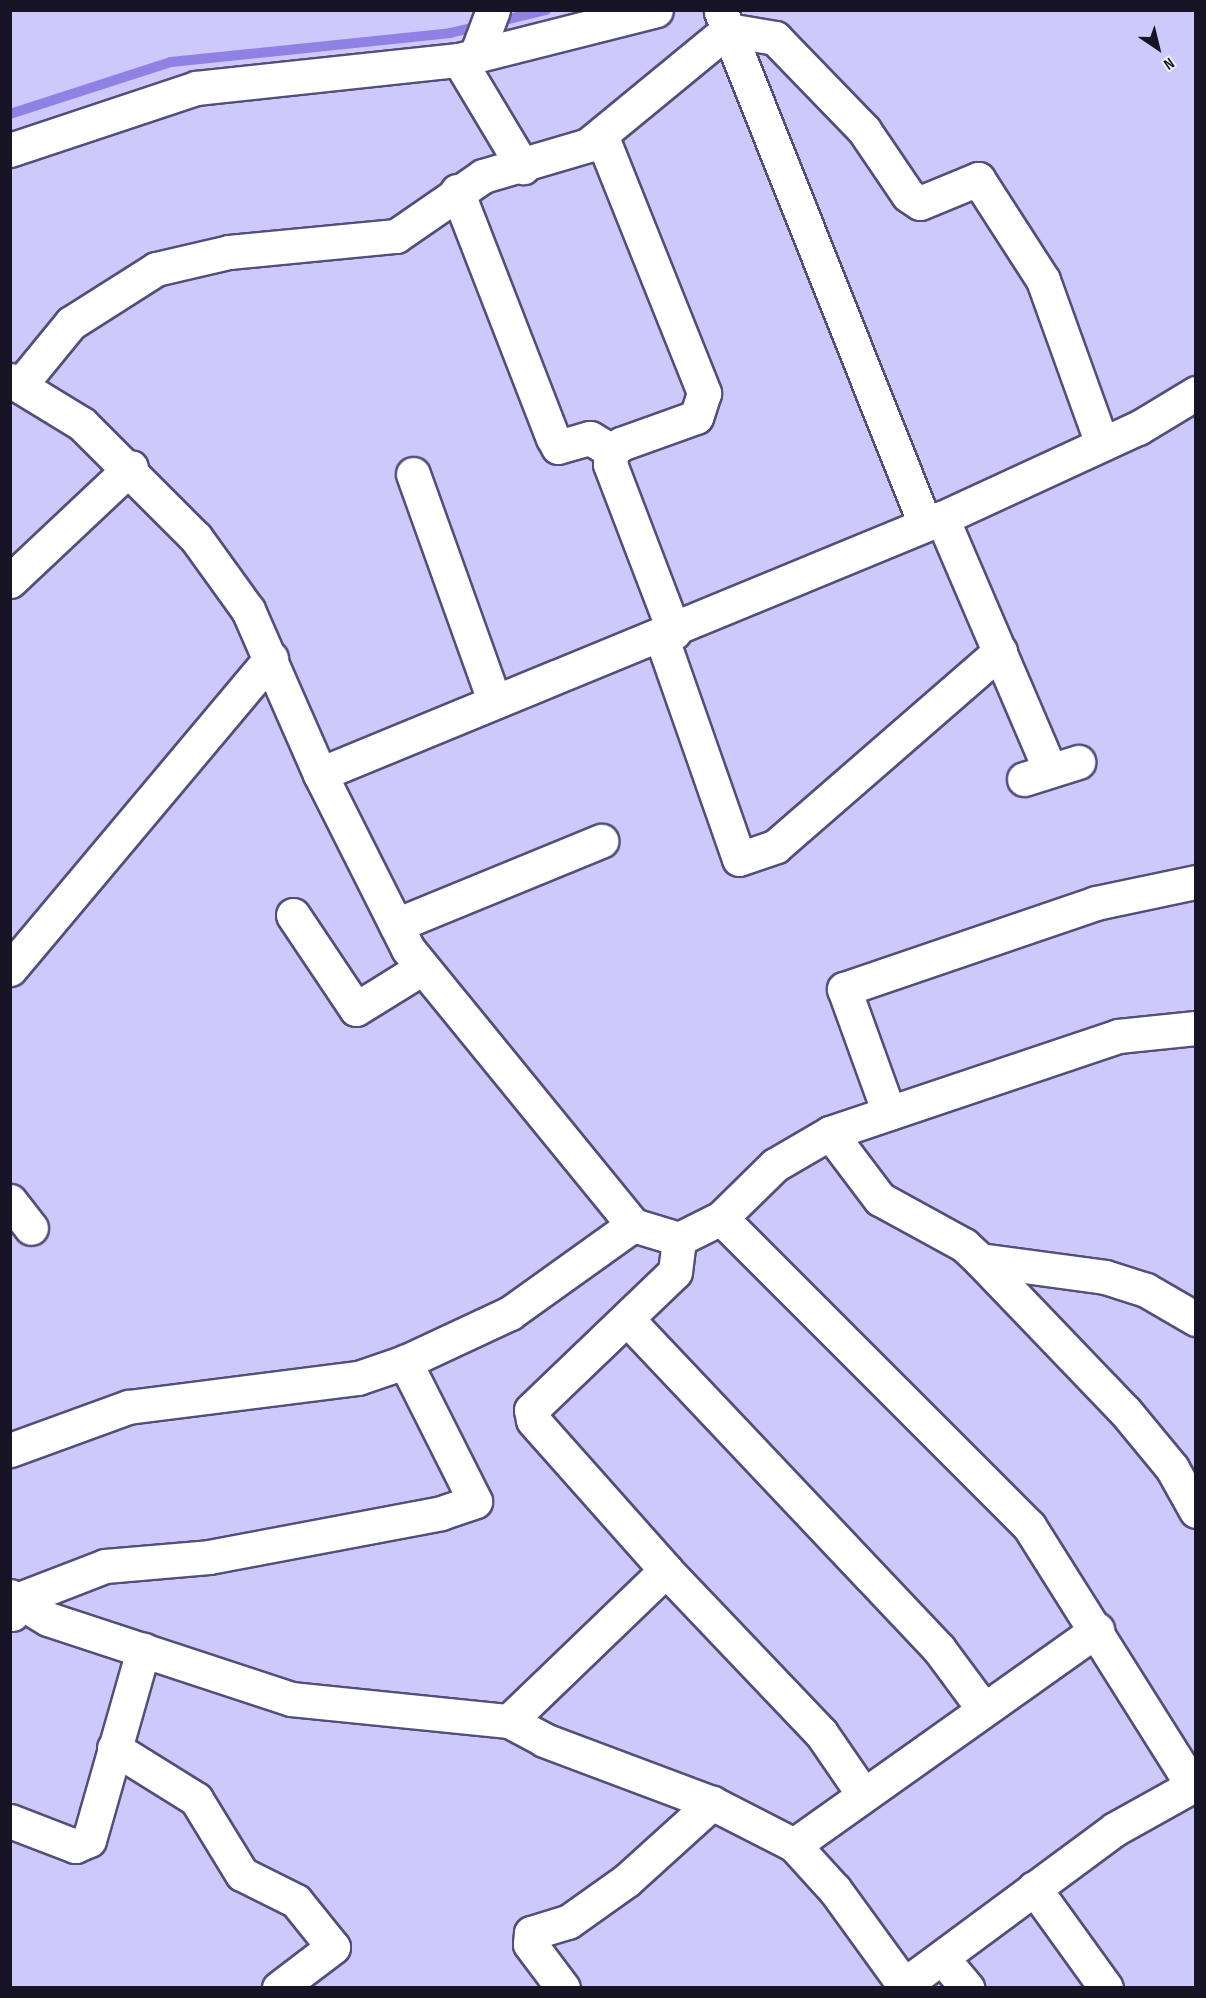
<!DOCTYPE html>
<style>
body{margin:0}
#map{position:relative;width:1206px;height:1998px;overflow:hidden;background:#cdc9fb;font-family:"Sofia Sans Condensed",sans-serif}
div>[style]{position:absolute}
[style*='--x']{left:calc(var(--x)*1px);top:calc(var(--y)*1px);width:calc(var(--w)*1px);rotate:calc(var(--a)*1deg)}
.stream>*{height:10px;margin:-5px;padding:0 5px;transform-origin:5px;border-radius:5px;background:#9181e4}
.roads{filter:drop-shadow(2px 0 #544e79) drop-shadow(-2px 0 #544e79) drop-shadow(0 2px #544e79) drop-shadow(0 -2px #544e79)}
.minor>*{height:33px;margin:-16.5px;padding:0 16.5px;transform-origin:16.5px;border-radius:16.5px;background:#fff}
span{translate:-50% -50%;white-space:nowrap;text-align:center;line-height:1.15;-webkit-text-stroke:4.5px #efeefe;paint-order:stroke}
.frame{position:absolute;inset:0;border:12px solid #161425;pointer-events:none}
.north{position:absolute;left:1128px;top:18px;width:60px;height:60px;-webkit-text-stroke:4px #efeefe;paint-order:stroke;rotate:145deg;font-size:16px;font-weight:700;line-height:24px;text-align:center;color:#161425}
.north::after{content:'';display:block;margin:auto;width:21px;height:27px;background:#161425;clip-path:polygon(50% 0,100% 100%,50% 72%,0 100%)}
</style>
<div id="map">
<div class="stream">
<div style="--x:10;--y:114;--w:169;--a:-17.9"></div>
<div style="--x:171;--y:62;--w:281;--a:-5.9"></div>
<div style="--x:450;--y:33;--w:99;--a:-13.5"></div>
</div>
<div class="roads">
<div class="minor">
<div style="--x:721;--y:12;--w:551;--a:68.28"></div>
<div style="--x:476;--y:55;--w:48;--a:-69.3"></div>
<div style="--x:459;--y:60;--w:125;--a:59.1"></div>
<div style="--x:601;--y:135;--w:278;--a:68.2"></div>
<div style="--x:704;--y:393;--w:25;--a:108"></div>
<div style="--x:696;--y:417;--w:80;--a:160.2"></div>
<div style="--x:621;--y:444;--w:11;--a:142"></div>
<div style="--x:612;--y:451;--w:13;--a:99"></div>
<div style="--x:610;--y:464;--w:180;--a:69.1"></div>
<div style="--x:10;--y:150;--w:196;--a:-18.4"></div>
<div style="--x:196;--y:88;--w:264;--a:-6.1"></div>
<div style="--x:459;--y:60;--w:203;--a:-14.2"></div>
<div style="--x:457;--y:191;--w:265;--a:68.8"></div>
<div style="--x:553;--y:438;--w:10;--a:61"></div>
<div style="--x:558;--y:447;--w:33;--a:-16"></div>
<div style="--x:590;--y:438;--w:26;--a:31"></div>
<div style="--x:10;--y:380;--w:84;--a:31.4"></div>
<div style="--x:82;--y:424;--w:161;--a:45"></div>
<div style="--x:196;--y:538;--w:89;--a:54.2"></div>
<div style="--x:248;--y:610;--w:179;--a:66.3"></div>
<div style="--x:320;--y:774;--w:196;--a:63.3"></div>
<div style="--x:408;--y:949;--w:356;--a:50.8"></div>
<div style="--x:633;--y:1225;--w:48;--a:16.9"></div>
<div style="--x:21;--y:384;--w:79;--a:-50.7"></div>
<div style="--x:71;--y:323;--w:101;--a:-32.4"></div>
<div style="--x:156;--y:269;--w:75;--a:-13.1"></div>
<div style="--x:229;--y:252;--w:168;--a:-5.5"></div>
<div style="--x:396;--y:236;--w:106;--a:-34.6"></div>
<div style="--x:483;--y:176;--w:109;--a:-16.4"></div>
<div style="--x:588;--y:145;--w:181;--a:-39.4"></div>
<div style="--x:728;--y:30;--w:48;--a:9.7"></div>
<div style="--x:775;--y:38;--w:128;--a:45.9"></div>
<div style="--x:864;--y:130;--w:78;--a:55.9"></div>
<div style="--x:908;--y:195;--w:14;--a:34"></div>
<div style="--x:920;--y:203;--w:63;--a:-22.5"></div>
<div style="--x:978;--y:179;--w:120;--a:57.2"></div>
<div style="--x:1043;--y:280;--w:174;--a:70.2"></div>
<div style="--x:413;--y:474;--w:240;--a:70.3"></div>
<div style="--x:942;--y:518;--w:274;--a:66.8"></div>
<div style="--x:10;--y:581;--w:166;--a:-43.3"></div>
<div style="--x:661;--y:636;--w:236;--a:70.7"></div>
<div style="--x:739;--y:859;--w:39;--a:-19"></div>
<div style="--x:776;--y:846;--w:297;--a:-41"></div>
<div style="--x:320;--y:774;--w:673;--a:-22.37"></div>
<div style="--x:942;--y:518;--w:216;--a:-24.7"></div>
<div style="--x:1138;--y:428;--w:68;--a:-31.1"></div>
<div style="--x:1024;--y:779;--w:57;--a:-17.5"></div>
<div style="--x:293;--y:915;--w:113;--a:56.2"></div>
<div style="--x:356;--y:1009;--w:78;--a:-31.8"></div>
<div style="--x:396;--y:925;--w:222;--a:-22.3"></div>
<div style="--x:10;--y:969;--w:406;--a:-50"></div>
<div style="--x:889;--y:1113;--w:132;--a:-109.9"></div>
<div style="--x:844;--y:989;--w:266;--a:-18.8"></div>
<div style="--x:1096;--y:903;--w:102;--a:-11.9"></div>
<div style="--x:830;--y:1133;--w:83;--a:52.9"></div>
<div style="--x:880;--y:1199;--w:96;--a:28.7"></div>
<div style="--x:964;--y:1245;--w:22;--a:43"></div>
<div style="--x:980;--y:1260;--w:209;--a:46.2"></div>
<div style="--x:1125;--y:1411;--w:74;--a:50.5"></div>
<div style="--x:1172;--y:1468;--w:49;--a:60.8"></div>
<div style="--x:10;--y:1201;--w:34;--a:52"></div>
<div style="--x:721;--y:1218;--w:436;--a:45"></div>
<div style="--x:1029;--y:1526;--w:307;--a:57.8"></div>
<div style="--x:980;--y:1260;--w:126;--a:7.7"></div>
<div style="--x:1105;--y:1277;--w:43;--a:17.6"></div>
<div style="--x:1146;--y:1290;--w:58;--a:30.1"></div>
<div style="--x:628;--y:1320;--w:453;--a:46.6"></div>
<div style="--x:939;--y:1649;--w:72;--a:53.4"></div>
<div style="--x:10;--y:1450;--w:126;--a:-20"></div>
<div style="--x:128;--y:1407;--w:232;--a:-7.2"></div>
<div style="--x:358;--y:1378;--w:50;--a:-18.8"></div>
<div style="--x:405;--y:1362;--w:116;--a:-25"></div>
<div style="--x:510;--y:1313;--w:151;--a:-35.6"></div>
<div style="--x:10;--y:1596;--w:44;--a:31.2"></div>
<div style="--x:48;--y:1619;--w:256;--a:18.2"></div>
<div style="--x:291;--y:1699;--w:219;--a:5.8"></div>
<div style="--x:509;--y:1721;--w:40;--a:28"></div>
<div style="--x:544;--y:1740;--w:179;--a:20.6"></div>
<div style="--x:712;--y:1803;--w:92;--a:27.1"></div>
<div style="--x:794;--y:1845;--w:61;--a:47.7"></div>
<div style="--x:835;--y:1890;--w:117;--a:54"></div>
<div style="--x:12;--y:1614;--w:15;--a:-70"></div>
<div style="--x:17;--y:1600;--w:94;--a:-21.1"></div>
<div style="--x:105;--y:1566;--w:104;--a:-4.9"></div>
<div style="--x:209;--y:1557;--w:236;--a:-10.7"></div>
<div style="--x:441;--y:1513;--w:36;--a:-19"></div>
<div style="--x:475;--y:1501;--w:156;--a:-116.7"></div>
<div style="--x:509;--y:1721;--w:218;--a:-43.9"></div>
<div style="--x:114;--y:1748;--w:97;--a:31.9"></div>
<div style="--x:196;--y:1799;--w:88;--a:58.5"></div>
<div style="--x:242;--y:1874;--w:60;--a:26.6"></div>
<div style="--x:296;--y:1901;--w:59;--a:51.2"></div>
<div style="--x:333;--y:1947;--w:68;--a:142.8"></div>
<div style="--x:863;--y:1794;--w:74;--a:-124.5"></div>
<div style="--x:821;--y:1733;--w:225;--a:-133.6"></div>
<div style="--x:666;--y:1570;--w:200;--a:-131.6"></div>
<div style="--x:533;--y:1420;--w:10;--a:-101"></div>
<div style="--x:531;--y:1410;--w:199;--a:-43.8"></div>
<div style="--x:675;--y:1272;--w:33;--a:-83"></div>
<div style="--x:679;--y:1239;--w:47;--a:-26.6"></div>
<div style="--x:721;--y:1218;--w:76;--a:-44.5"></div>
<div style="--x:775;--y:1165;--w:64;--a:-30.2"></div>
<div style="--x:830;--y:1133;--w:304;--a:-18.6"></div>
<div style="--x:1118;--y:1036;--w:78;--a:-5.9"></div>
<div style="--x:10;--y:1821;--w:70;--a:21"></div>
<div style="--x:75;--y:1846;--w:15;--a:-23"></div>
<div style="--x:89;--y:1840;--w:198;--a:-74.1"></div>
<div style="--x:794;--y:1845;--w:372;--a:-35.4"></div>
<div style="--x:1034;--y:1888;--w:123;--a:54.2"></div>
<div style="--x:943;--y:1959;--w:38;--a:50"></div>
<div style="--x:563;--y:1988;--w:55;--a:-126.9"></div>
<div style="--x:530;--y:1944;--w:11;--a:-85"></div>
<div style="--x:531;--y:1933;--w:39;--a:-17"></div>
<div style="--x:568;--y:1922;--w:72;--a:-35.4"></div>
<div style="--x:627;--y:1880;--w:115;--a:-42.2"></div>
<div style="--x:900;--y:1988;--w:267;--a:-36.5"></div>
<div style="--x:1115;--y:1829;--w:93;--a:-29.1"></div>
</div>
</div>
<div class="frame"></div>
<div class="north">N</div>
</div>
